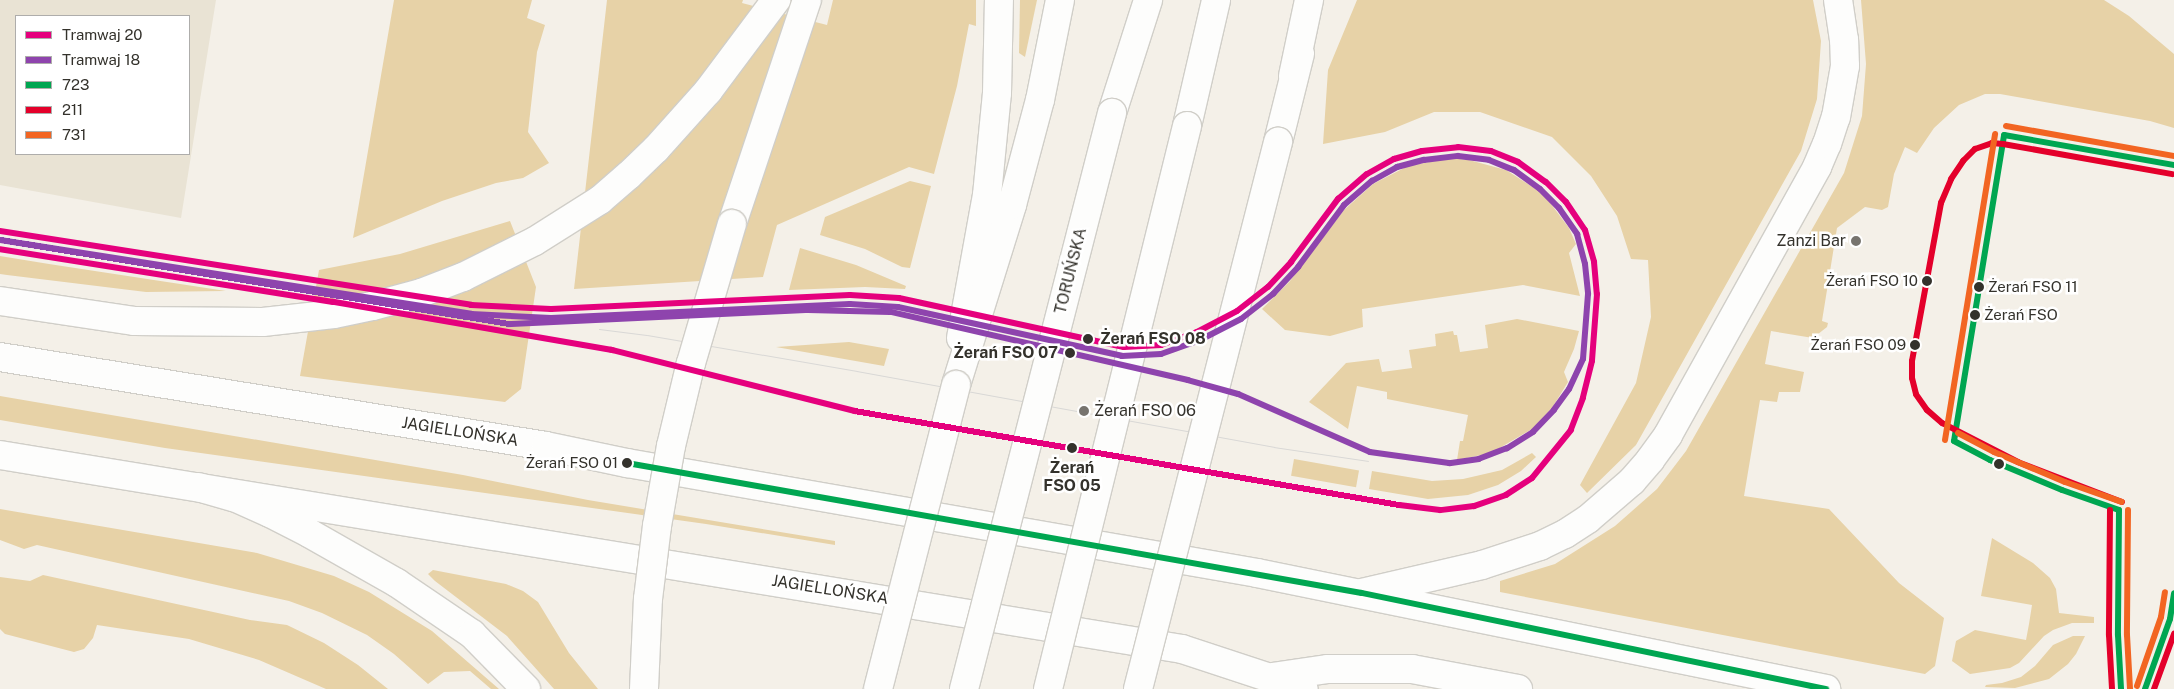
<!DOCTYPE html>
<meta charset="utf-8">
<style>
body{margin:0}
#map{position:relative;width:2174px;height:689px;overflow:hidden;background:#f4f0e8;font-family:"Public Sans",sans-serif}
div>[style]{position:absolute}
[style*='--x']{left:calc(var(--x)*1px);top:calc(var(--y)*1px);width:calc(var(--w)*1px);rotate:calc(var(--a)*1deg)}
.built>*{inset:0;background:#e9e3d4}
.green>*{inset:0;background:#e7d2a7;transform-origin:0 0}
.roads{filter:drop-shadow(1px 0 #d0cec8) drop-shadow(-1px 0 #d0cec8) drop-shadow(0 1px #d0cec8) drop-shadow(0 -1px #d0cec8)}
.secondary>*{height:28px;margin:-14px;padding:0 14px;transform-origin:14px;border-radius:14px;background:#fdfdfc}
.primary>*{height:28px;margin:-14px;padding:0 14px;transform-origin:14px;border-radius:14px;background:#fdfdfc}
.motorway>*{height:28px;margin:-14px;padding:0 14px;transform-origin:14px;border-radius:14px;background:#fdfdfc}
.tram>*{height:1px;margin:-0.5px;padding:0 0.5px;transform-origin:0.5px;border-radius:0.5px;background:#d9d8d6}
.bridges{filter:drop-shadow(1px 0 #d0cec8) drop-shadow(-1px 0 #d0cec8) drop-shadow(0 1px #d0cec8) drop-shadow(0 -1px #d0cec8)}
.primary-bridge>*{height:28px;margin:-14px;padding:0 14px;transform-origin:14px;border-radius:14px;background:#fdfdfc}
.motorway-bridge>*{height:28px;margin:-14px;padding:0 14px;transform-origin:14px;border-radius:14px;background:#fdfdfc}
.bus-1>*{height:6px;margin:-3px;padding:0 3px;transform-origin:3px;border-radius:3px;background:#00a651}
.bus-2>*{height:6px;margin:-3px;padding:0 3px;transform-origin:3px;border-radius:3px;background:#e4002b}
.bus-3>*{height:6px;margin:-3px;padding:0 3px;transform-origin:3px;border-radius:3px;background:#f26522}
.tram-1>*{height:6px;margin:-3px;padding:0 3px;transform-origin:3px;border-radius:3px;background:#e5007d}
.tram-2>*{height:6px;margin:-3px;padding:0 3px;transform-origin:3px;border-radius:3px;background:#8e44ad}
.dots>*{width:14px;height:14px;translate:-50% -50%;box-sizing:border-box;border:2px solid #fff;border-radius:50%}
span{translate:-50% -50%;white-space:nowrap;text-align:center;line-height:1.15;-webkit-text-stroke:5px #fff;paint-order:stroke}
.bus-label{font-size:15px;color:#34322c}
.right{translate:-100% -50%;text-align:right}
.left{translate:0 -50%;text-align:left}
.poi-label{font-size:16px;color:#34322c}
.street-label{font-size:16px;color:#34322c}
.stop-label{font-size:16px;color:#34322c;font-weight:700}
.legend{position:absolute;left:15px;top:15px;width:175px;height:140px;box-sizing:border-box;background:#fff;border:1px solid #aeadab;margin:0;padding:6px 9px;list-style:none;font-size:15px;color:#34322c}
.legend li{display:flex;align-items:center;gap:10px;height:25px}
.legend b{width:25px;border:1px solid #aeadab}
</style>
<div id="map">
<div class="built">
<div style="clip-path:polygon(evenodd,0 0,216px 0,181px 218px,0 185px,0 0,16px 16px,189px 16px,189px 154px,16px 154px,16px 16px)"></div>
</div>
<div class="green">
<div style="clip-path:polygon(394px 0,532px 0,527px 18px,545px 25px,537px 52px,528px 132px,549px 163px,523px 178px,496px 183px,442px 201px,353px 238px)"></div>
<div style="clip-path:polygon(607px 0,743px 0,742px 3px,827px 25px,833px 0,976px 0,976px 26px,969px 24px,957px 86px,934px 174px,909px 167px,777px 225px,763px 277px,574px 289px)"></div>
<div style="clip-path:polygon(1020px 0,1037px 0,1025px 57px,1019px 53px)"></div>
<div style="clip-path:polygon(1357px 0,1813px 0,1821px 41px,1817px 99px,1801px 151px,1636px 445px,1587px 493px,1580px 485px,1636px 383px,1651px 317px,1648px 260px,1631px 259px,1617px 216px,1591px 176px,1552px 137px,1480px 112px,1434px 112px,1385px 132px,1323px 144px,1328px 70px)"></div>
<div style="clip-path:polygon(1861px 0,2104px 0,2129px 16px,2174px 54px,2174px 128px,2150px 121px,2000px 94px,1985px 94px,1959px 105px,1934px 128px,1917px 153px,1905px 147px,1894px 174px,1888px 207px,1882px 210px,1865px 207px,1837px 228px,1822px 321px,1828px 323px,1827px 327px,1813px 338px,1771px 331px,1765px 364px,1804px 372px,1800px 392px,1779px 392px,1777px 402px,1760px 400px,1744px 496px,1829px 509px,1899px 583px,1944px 618px,1935px 666px,1925px 674px,1500px 592px,1500px 581px,1555px 564px,1615px 526px,1657px 489px,1686px 451px,1844px 173px,1862px 116px,1866px 64px)"></div>
<div style="clip-path:polygon(1451px 158px,1469px 160px,1506px 170px,1536px 189px,1548px 200px,1569px 228px,1576px 244px,1569px 253px,1580px 296px,1523px 285px,1362px 309px,1363px 327px,1330px 336px,1285px 330px,1262px 309px,1290px 281px,1344px 210px,1373px 184px,1408px 166px)"></div>
<div style="clip-path:polygon(910px 181px,931px 186px,910px 268px,902px 267px,865px 249px,820px 235px,825px 217px)"></div>
<div style="clip-path:polygon(510px 221px,536px 287px,521px 389px,505px 402px,300px 376px,319px 270px,400px 254px)"></div>
<div style="clip-path:polygon(800px 248px,856px 265px,906px 286px,905px 289px,865px 287px,789px 290px)"></div>
<div style="clip-path:polygon(0 256px,49px 264px,226px 291px,146px 292px,7px 275px,0 274px)"></div>
<div style="clip-path:polygon(1517px 319px,1579px 331px,1574px 349px,1564px 372px,1568px 382px,1552px 408px,1532px 429px,1491px 453px,1457px 460px,1460px 441px,1463px 441px,1468px 415px,1387px 399px,1387px 392px,1357px 386px,1348px 429px,1309px 402px,1346px 363px,1379px 359px,1382px 372px,1412px 368px,1409px 350px,1436px 346px,1435px 334px,1453px 331px,1454px 335px,1457px 335px,1460px 352px,1488px 348px,1485px 325px)"></div>
<div style="clip-path:polygon(849px 342px,889px 349px,884px 366px,776px 347px)"></div>
<div style="clip-path:polygon(0 396px,463px 475px,588px 500px,835px 541px,835px 545px,706px 524px,165px 448px,0 420px)"></div>
<div style="clip-path:polygon(1532px 453px,1536px 457px,1521px 471px,1498px 485px,1468px 495px,1428px 499px,1369px 489px,1372px 471px,1432px 481px,1463px 479px,1502px 470px)"></div>
<div style="left:1294px;top:459px;width:66px;height:17px;rotate:10deg"></div>
<div style="clip-path:polygon(0 509px,257px 553px,334px 576px,369px 592px,432px 631px,499px 689px,491px 689px,470px 671px,444px 672px,428px 684px,394px 654px,367px 635px,322px 613px,289px 601px,37px 545px,24px 549px,0 540px)"></div>
<div style="clip-path:polygon(1992px 538px,2033px 563px,2050px 578px,2056px 589px,2059px 613px,2094px 617px,2094px 623px,2072px 623px,2053px 630px,2044px 636px,2019px 663px,2010px 668px,1970px 674px,1952px 661px,1956px 641px,1975px 630px,2026px 640px,2029px 624px,2032px 605px,1981px 596px)"></div>
<div style="clip-path:polygon(433px 570px,506px 584px,523px 591px,538px 602px,569px 653px,598px 689px,554px 689px,507px 636px,435px 581px,428px 574px)"></div>
<div style="clip-path:polygon(43px 575px,250px 620px,287px 625px,324px 643px,358px 665px,388px 689px,326px 689px,259px 660px,189px 639px,97px 625px,93px 638px,84px 649px,74px 652px,5px 634px,0 629px,0 577px,30px 581px)"></div>
<div style="clip-path:polygon(2073px 636px,2085px 636px,2076px 654px,2068px 664px,2049px 679px,2015px 688px,1985px 687px,1986px 685px,2002px 683px,2021px 677px,2035px 666px,2053px 645px)"></div>
</div>
<div class="roads">
<div class="secondary">
<div style="--x:0;--y:357;--w:553;--a:9.26"></div>
<div style="--x:546;--y:446;--w:83;--a:11.9"></div>
<div style="--x:627;--y:463;--w:640;--a:9.9"></div>
<div style="--x:1257;--y:573;--w:581;--a:11.52"></div>
<div style="--x:0;--y:455;--w:1198;--a:9.32"></div>
<div style="--x:1182;--y:649;--w:128;--a:18.2"></div>
</div>
<div class="primary">
<div style="--x:1278;--y:142;--w:91;--a:-76"></div>
<div style="--x:961;--y:338;--w:145;--a:-79.7"></div>
<div style="--x:987;--y:195;--w:102;--a:-84.4"></div>
<div style="--x:997;--y:93;--w:93;--a:-88.8"></div>
<div style="--x:198;--y:487;--w:37;--a:16"></div>
<div style="--x:234;--y:497;--w:39;--a:24"></div>
<div style="--x:270;--y:513;--w:44;--a:27.1"></div>
<div style="--x:309;--y:533;--w:101;--a:29.6"></div>
<div style="--x:397;--y:583;--w:91;--a:34.2"></div>
<div style="--x:472;--y:634;--w:77;--a:45.5"></div>
<div style="--x:1362;--y:593;--w:123;--a:-13.1"></div>
<div style="--x:1482;--y:565;--w:61;--a:-18.1"></div>
<div style="--x:1540;--y:546;--w:28;--a:-26"></div>
<div style="--x:1565;--y:534;--w:27;--a:-33"></div>
<div style="--x:1588;--y:519;--w:58;--a:-40.8"></div>
<div style="--x:1632;--y:481;--w:28;--a:-49"></div>
<div style="--x:1650;--y:460;--w:31;--a:-54"></div>
<div style="--x:1668;--y:435;--w:307;--a:-60.9"></div>
<div style="--x:1817;--y:167;--w:25;--a:-67"></div>
<div style="--x:1827;--y:144;--w:28;--a:-72"></div>
<div style="--x:1836;--y:117;--w:52;--a:-80"></div>
<div style="--x:1845;--y:66;--w:26;--a:-92"></div>
<div style="--x:1844;--y:40;--w:40;--a:-98.5"></div>
</div>
<div class="motorway">
<div style="--x:1293;--y:76;--w:78;--a:-78.1"></div>
<div style="--x:1112;--y:113;--w:119;--a:-72.3"></div>
<div style="--x:1187;--y:126;--w:129;--a:-77"></div>
<div style="--x:732;--y:224;--w:236;--a:-71.5"></div>
<div style="--x:0;--y:301;--w:135;--a:8.5"></div>
<div style="--x:134;--y:321;--w:129;--a:0.4"></div>
<div style="--x:263;--y:322;--w:71;--a:-6.4"></div>
<div style="--x:334;--y:314;--w:40;--a:-12"></div>
<div style="--x:373;--y:306;--w:50;--a:-15.2"></div>
<div style="--x:421;--y:293;--w:45;--a:-20.9"></div>
<div style="--x:463;--y:277;--w:80;--a:-26.6"></div>
<div style="--x:535;--y:241;--w:77;--a:-32.2"></div>
<div style="--x:600;--y:200;--w:38;--a:-41"></div>
<div style="--x:629;--y:175;--w:37;--a:-44"></div>
<div style="--x:656;--y:149;--w:78;--a:-48.1"></div>
<div style="--x:708;--y:91;--w:114;--a:-53.2"></div>
<div style="--x:956;--y:385;--w:189;--a:-72.7"></div>
<div style="--x:1012;--y:205;--w:109;--a:-75.1"></div>
<div style="--x:1040;--y:100;--w:102;--a:-78.7"></div>
<div style="--x:1272;--y:677;--w:57;--a:-8.1"></div>
<div style="--x:1328;--y:669;--w:84;--a:0"></div>
<div style="--x:1412;--y:669;--w:108;--a:10.7"></div>
</div>
</div>
<div class="tram">
<div style="--x:599;--y:329;--w:48;--a:7.1"></div>
<div style="--x:647;--y:335;--w:213;--a:9.7"></div>
<div style="--x:857;--y:371;--w:424;--a:10.3"></div>
<div style="--x:1274;--y:447;--w:95;--a:8.5"></div>
</div>
<div class="bridges">
<div class="primary-bridge">
<div style="--x:878;--y:689;--w:314;--a:-75.6"></div>
<div style="--x:1138;--y:689;--w:565;--a:-75.64"></div>
</div>
<div class="motorway-bridge">
<div style="--x:644;--y:689;--w:90;--a:-87.5"></div>
<div style="--x:648;--y:599;--w:74;--a:-83"></div>
<div style="--x:657;--y:526;--w:81;--a:-80.1"></div>
<div style="--x:671;--y:446;--w:85;--a:-76.5"></div>
<div style="--x:691;--y:363;--w:145;--a:-73.6"></div>
<div style="--x:964;--y:689;--w:595;--a:-75.59"></div>
<div style="--x:1048;--y:689;--w:580;--a:-76.13"></div>
</div>
</div>
<div class="bus-1">
<div style="--x:1954;--y:441;--w:310;--a:-80.7"></div>
<div style="--x:2004;--y:135;--w:173;--a:10"></div>
<div style="--x:1954;--y:441;--w:41;--a:27.8"></div>
<div style="--x:1990;--y:460;--w:78;--a:22.6"></div>
<div style="--x:2062;--y:490;--w:60;--a:19.3"></div>
<div style="--x:627;--y:463;--w:746;--a:10.03"></div>
<div style="--x:1362;--y:593;--w:474;--a:11.7"></div>
<div style="--x:2119;--y:510;--w:125;--a:90.5"></div>
<div style="--x:2118;--y:635;--w:54;--a:86.8"></div>
<div style="--x:2145;--y:689;--w:74;--a:-70.3"></div>
<div style="--x:2170;--y:619;--w:26;--a:-81"></div>
</div>
<div class="bus-2">
<div style="--x:2122;--y:502;--w:111;--a:-159"></div>
<div style="--x:2018;--y:462;--w:85;--a:-152.8"></div>
<div style="--x:1942;--y:423;--w:20;--a:-139"></div>
<div style="--x:1927;--y:410;--w:19;--a:-125"></div>
<div style="--x:1916;--y:394;--w:16;--a:-104"></div>
<div style="--x:1912;--y:378;--w:17;--a:-90"></div>
<div style="--x:1912;--y:361;--w:161;--a:-79.6"></div>
<div style="--x:1941;--y:203;--w:26;--a:-67"></div>
<div style="--x:1951;--y:179;--w:22;--a:-56"></div>
<div style="--x:1963;--y:161;--w:17;--a:-45"></div>
<div style="--x:1975;--y:149;--w:18;--a:-19"></div>
<div style="--x:1992;--y:143;--w:11;--a:5"></div>
<div style="--x:2003;--y:144;--w:172;--a:10.1"></div>
<div style="--x:2110;--y:510;--w:125;--a:90.5"></div>
<div style="--x:2109;--y:635;--w:54;--a:86.8"></div>
<div style="--x:2154;--y:689;--w:59;--a:-70"></div>
</div>
<div class="bus-3">
<div style="--x:2006;--y:126;--w:171;--a:10.1"></div>
<div style="--x:1958;--y:433;--w:41;--a:27.8"></div>
<div style="--x:1994;--y:452;--w:77;--a:22.9"></div>
<div style="--x:2065;--y:482;--w:60;--a:19.3"></div>
<div style="--x:1945;--y:440;--w:310;--a:-80.7"></div>
<div style="--x:2128;--y:510;--w:125;--a:90.5"></div>
<div style="--x:2127;--y:635;--w:54;--a:86.8"></div>
<div style="--x:2137;--y:686;--w:73;--a:-70.8"></div>
<div style="--x:2161;--y:617;--w:25;--a:-81"></div>
</div>
<div class="tram-1">
<div style="--x:0;--y:231;--w:477;--a:8.9"></div>
<div style="--x:471;--y:305;--w:80;--a:2.9"></div>
<div style="--x:551;--y:309;--w:299;--a:-2.7"></div>
<div style="--x:850;--y:295;--w:49;--a:3.5"></div>
<div style="--x:899;--y:298;--w:230;--a:12.3"></div>
<div style="--x:1124;--y:347;--w:37;--a:-3"></div>
<div style="--x:1161;--y:345;--w:38;--a:-20"></div>
<div style="--x:1197;--y:332;--w:45;--a:-27.7"></div>
<div style="--x:1237;--y:311;--w:39;--a:-38"></div>
<div style="--x:1268;--y:287;--w:34;--a:-47"></div>
<div style="--x:1291;--y:262;--w:79;--a:-53.3"></div>
<div style="--x:1338;--y:199;--w:38;--a:-41"></div>
<div style="--x:1367;--y:174;--w:31;--a:-29"></div>
<div style="--x:1394;--y:159;--w:29;--a:-16"></div>
<div style="--x:1422;--y:151;--w:36;--a:-6"></div>
<div style="--x:1458;--y:147;--w:33;--a:7"></div>
<div style="--x:1491;--y:151;--w:29;--a:22"></div>
<div style="--x:1518;--y:162;--w:34;--a:36"></div>
<div style="--x:1546;--y:182;--w:28;--a:45"></div>
<div style="--x:1566;--y:202;--w:34;--a:56"></div>
<div style="--x:1585;--y:230;--w:33;--a:74"></div>
<div style="--x:1594;--y:262;--w:32;--a:85"></div>
<div style="--x:1597;--y:294;--w:67;--a:94.3"></div>
<div style="--x:1592;--y:361;--w:38;--a:104"></div>
<div style="--x:1583;--y:398;--w:34;--a:111"></div>
<div style="--x:1571;--y:430;--w:62;--a:129.1"></div>
<div style="--x:1532;--y:478;--w:31;--a:147"></div>
<div style="--x:1506;--y:495;--w:34;--a:161"></div>
<div style="--x:1474;--y:506;--w:34;--a:173"></div>
<div style="--x:1440;--y:510;--w:41;--a:-173"></div>
<div style="--x:1399;--y:505;--w:552;--a:-170.2"></div>
<div style="--x:855;--y:411;--w:251;--a:-165.9"></div>
<div style="--x:612;--y:350;--w:283;--a:-170.2"></div>
<div style="--x:333;--y:302;--w:337;--a:-171"></div>
</div>
<div class="tram-2">
<div style="--x:0;--y:240;--w:477;--a:8.9"></div>
<div style="--x:471;--y:314;--w:80;--a:2.9"></div>
<div style="--x:551;--y:318;--w:299;--a:-2.7"></div>
<div style="--x:850;--y:304;--w:48;--a:3.6"></div>
<div style="--x:898;--y:307;--w:229;--a:12.3"></div>
<div style="--x:1122;--y:356;--w:39;--a:-3"></div>
<div style="--x:1161;--y:354;--w:41;--a:-19.7"></div>
<div style="--x:1200;--y:340;--w:46;--a:-27.1"></div>
<div style="--x:1241;--y:319;--w:41;--a:-38"></div>
<div style="--x:1273;--y:294;--w:37;--a:-47"></div>
<div style="--x:1298;--y:267;--w:77;--a:-53.4"></div>
<div style="--x:1344;--y:205;--w:37;--a:-41"></div>
<div style="--x:1372;--y:181;--w:29;--a:-29"></div>
<div style="--x:1397;--y:167;--w:28;--a:-15"></div>
<div style="--x:1424;--y:160;--w:34;--a:-7"></div>
<div style="--x:1458;--y:156;--w:31;--a:7"></div>
<div style="--x:1489;--y:160;--w:27;--a:22"></div>
<div style="--x:1514;--y:170;--w:32;--a:36"></div>
<div style="--x:1540;--y:189;--w:27;--a:45"></div>
<div style="--x:1559;--y:208;--w:32;--a:55"></div>
<div style="--x:1577;--y:234;--w:31;--a:75"></div>
<div style="--x:1585;--y:264;--w:30;--a:84"></div>
<div style="--x:1588;--y:294;--w:65;--a:94.4"></div>
<div style="--x:1583;--y:359;--w:33;--a:115"></div>
<div style="--x:1569;--y:389;--w:26;--a:126"></div>
<div style="--x:1554;--y:410;--w:30;--a:134"></div>
<div style="--x:1533;--y:432;--w:31;--a:148"></div>
<div style="--x:1507;--y:448;--w:30;--a:159"></div>
<div style="--x:1479;--y:459;--w:30;--a:172"></div>
<div style="--x:1449;--y:463;--w:80;--a:-172.1"></div>
<div style="--x:1370;--y:452;--w:144;--a:-156.3"></div>
<div style="--x:1238;--y:394;--w:52;--a:-164.4"></div>
<div style="--x:1188;--y:380;--w:306;--a:-167.1"></div>
<div style="--x:890;--y:312;--w:82;--a:-178.6"></div>
<div style="--x:808;--y:310;--w:299;--a:177.3"></div>
<div style="--x:509;--y:324;--w:515;--a:-170.61"></div>
</div>
<div class="dots">
<div style="left:1856px;top:241px;background:#77746e"></div>
<div style="left:1927px;top:281px;background:#34322c"></div>
<div style="left:1979px;top:287px;background:#34322c"></div>
<div style="left:1975px;top:315px;background:#34322c"></div>
<div style="left:1088px;top:339px;background:#34322c"></div>
<div style="left:1915px;top:345px;background:#34322c"></div>
<div style="left:1070px;top:353px;background:#34322c"></div>
<div style="left:1084px;top:411px;background:#77746e"></div>
<div style="left:1072px;top:448px;background:#34322c"></div>
<div style="left:627px;top:463px;background:#34322c"></div>
<div style="left:1999px;top:464px;background:#34322c"></div>
</div>
<div class="bus-label">
<span class="right" style="left:1918px;top:281px">Żerań FSO 10</span>
<span class="left" style="left:1988px;top:287px">Żerań FSO 11</span>
<span class="left" style="left:1984px;top:315px">Żerań FSO</span>
<span class="right" style="left:1906px;top:345px">Żerań FSO 09</span>
<span class="right" style="left:618px;top:463px">Żerań FSO 01</span>
</div>
<div class="poi-label">
<span class="right" style="left:1846px;top:241px">Zanzi Bar</span>
<span class="left" style="left:1094px;top:411px">Żerań FSO 06</span>
</div>
<div class="street-label">
<span style="left:1071px;top:271px;rotate:-76deg">TORUŃSKA</span>
<span style="left:460px;top:432px;rotate:9deg">JAGIELLOŃSKA</span>
<span style="left:830px;top:590px;rotate:9deg">JAGIELLOŃSKA</span>
</div>
<div class="stop-label">
<span class="left" style="left:1100px;top:339px">Żerań FSO 08</span>
<span class="right" style="left:1058px;top:353px">Żerań FSO 07</span>
<span style="left:1072px;top:477px">Żerań<br>FSO 05</span>
</div>
<ul class="legend">
<li><b style="height:6px;background:#e5007d"></b>Tramwaj 20</li>
<li><b style="height:6px;background:#8e44ad"></b>Tramwaj 18</li>
<li><b style="height:6px;background:#00a651"></b>723</li>
<li><b style="height:6px;background:#e4002b"></b>211</li>
<li><b style="height:6px;background:#f26522"></b>731</li>
</ul>
</div>
